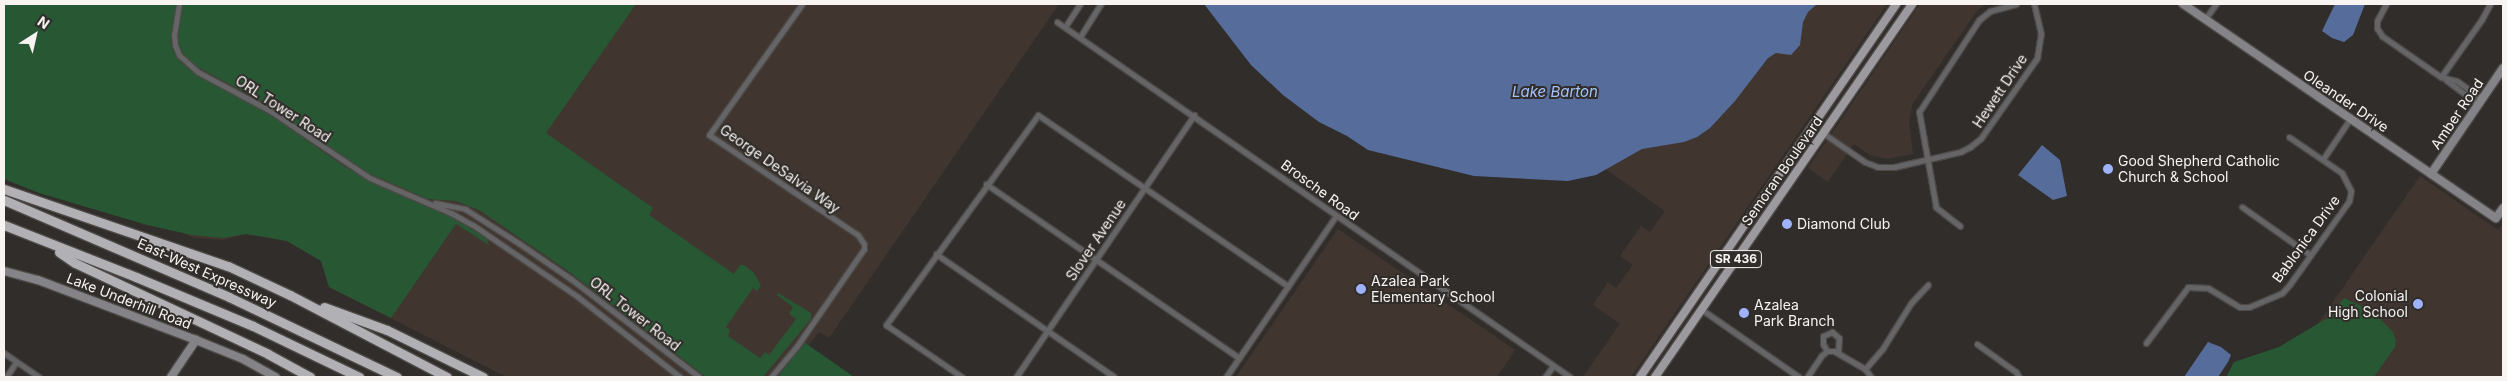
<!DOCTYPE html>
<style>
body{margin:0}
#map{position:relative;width:2507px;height:381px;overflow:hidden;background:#312d2a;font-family:Inter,sans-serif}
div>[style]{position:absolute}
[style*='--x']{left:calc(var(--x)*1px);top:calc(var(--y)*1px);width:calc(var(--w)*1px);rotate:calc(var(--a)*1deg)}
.built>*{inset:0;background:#40362f}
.green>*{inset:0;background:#275733}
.water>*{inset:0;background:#566d9c}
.roads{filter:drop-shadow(1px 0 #4d4946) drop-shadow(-1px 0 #4d4946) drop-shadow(0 1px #4d4946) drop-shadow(0 -1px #4d4946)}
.street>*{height:5px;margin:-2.5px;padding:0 2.5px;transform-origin:2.5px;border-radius:2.5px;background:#656567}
.secondary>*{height:8px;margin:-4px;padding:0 4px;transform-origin:4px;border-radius:4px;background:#848387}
.primary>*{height:8px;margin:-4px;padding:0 4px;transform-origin:4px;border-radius:4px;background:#9c9a9f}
.highway>*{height:9px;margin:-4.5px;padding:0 4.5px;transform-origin:4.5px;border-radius:4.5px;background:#b1b0b5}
.dots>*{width:14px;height:14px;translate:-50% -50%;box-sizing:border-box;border:2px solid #312d2a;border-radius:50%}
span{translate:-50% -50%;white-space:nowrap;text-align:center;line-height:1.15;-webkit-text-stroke:4px #312d2a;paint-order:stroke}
.shield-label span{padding:1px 4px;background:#312d2a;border:1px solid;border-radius:4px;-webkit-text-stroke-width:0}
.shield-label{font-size:12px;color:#f7f4f2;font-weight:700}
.street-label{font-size:14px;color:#f7f4f2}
.poi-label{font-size:14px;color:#f7f4f2}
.left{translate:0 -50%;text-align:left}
.right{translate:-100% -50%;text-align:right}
.water-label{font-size:15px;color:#a4c1fb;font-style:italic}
.frame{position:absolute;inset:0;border:5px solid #f7f4f2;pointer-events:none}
.north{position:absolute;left:10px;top:10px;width:50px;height:50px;-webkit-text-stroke:4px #312d2a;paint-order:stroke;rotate:35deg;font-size:14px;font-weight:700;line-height:20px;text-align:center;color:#f7f4f2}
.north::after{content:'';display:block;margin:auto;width:18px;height:22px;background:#f7f4f2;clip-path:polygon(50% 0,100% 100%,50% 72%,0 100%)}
</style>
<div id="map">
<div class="built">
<div style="clip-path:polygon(4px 4px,1059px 4px,829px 338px,819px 332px,783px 377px,507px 377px,329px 287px,321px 261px,287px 241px,246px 234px,223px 240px,195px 238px,149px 220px,39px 192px,4px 177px)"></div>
<div style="clip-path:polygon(1485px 4px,1887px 4px,1631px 377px,1583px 377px,1620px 324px,1593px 305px,1608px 282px,1616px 288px,1633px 265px,1620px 256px,1641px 226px,1650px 232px,1665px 211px,1447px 58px)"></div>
<div style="clip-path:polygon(1920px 4px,1982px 4px,1983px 6px,1977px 11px,1913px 103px,1909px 121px,1913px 154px,1886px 159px,1870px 155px,1854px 144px,1828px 182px,1808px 168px)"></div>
<div style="clip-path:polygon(2420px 176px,2498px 230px,2503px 223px,2503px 377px,2281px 377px)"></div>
<div style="clip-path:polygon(1338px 229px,1515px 350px,1497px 377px,1236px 377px)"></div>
</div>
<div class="green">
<div style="clip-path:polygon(4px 4px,176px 4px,171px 43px,175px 55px,187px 68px,265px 111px,342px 165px,370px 181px,456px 218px,486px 237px,489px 245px,456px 224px,391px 318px,329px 287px,321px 261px,287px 241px,246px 234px,223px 238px,192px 235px,147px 225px,39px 193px,4px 179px)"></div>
<div style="clip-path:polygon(182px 4px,636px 4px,546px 133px,653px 208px,649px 215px,734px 274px,740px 265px,744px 265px,754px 273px,761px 286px,757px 291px,753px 288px,726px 327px,730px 330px,728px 336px,760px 358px,765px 352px,769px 355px,796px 319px,789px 314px,793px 307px,777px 295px,778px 293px,811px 313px,811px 319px,763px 377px,706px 377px,568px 271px,479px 210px,456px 201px,428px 199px,370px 174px,350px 163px,265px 103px,192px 64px,182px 53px,177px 39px)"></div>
<div style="clip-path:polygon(2344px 298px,2372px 311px,2393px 332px,2396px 340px,2395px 347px,2374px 377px,2226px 377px,2234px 362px,2279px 347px,2329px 317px)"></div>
<div style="clip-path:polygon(804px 342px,854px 377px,778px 377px)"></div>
</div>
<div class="water">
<div style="clip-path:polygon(1204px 4px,1826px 4px,1816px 5px,1808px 12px,1803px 22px,1800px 45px,1791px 55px,1776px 53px,1768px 58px,1735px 101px,1710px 128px,1697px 137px,1684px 142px,1642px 149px,1596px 175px,1568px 181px,1474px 176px,1368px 150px,1347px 136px,1319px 122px,1283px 95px,1251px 65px)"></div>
<div style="clip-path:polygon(2335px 4px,2365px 4px,2353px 35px,2344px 42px,2332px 38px,2322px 31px)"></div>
<div style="clip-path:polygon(2042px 145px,2060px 160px,2067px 196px,2053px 200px,2018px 175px)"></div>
<div style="clip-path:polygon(2208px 342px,2221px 347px,2231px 355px,2228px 362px,2218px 377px,2184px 377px)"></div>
</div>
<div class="roads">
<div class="street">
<div style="--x:179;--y:4;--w:30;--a:99"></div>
<div style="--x:174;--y:34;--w:11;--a:85"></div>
<div style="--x:175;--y:45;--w:11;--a:68"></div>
<div style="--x:179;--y:55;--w:25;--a:42"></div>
<div style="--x:198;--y:72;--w:81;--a:28.2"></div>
<div style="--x:269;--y:110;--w:122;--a:34"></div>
<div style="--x:370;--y:178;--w:88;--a:23.4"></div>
<div style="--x:451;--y:213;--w:25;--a:29"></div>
<div style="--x:473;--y:225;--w:127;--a:34.4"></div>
<div style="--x:578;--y:297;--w:130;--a:38.1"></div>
<div style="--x:2386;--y:4;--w:19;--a:118"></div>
<div style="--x:2377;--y:21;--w:7;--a:90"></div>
<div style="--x:2377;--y:28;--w:9;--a:58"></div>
<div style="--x:2382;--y:36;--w:72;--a:34.8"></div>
<div style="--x:2441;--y:77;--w:71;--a:-54.7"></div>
<div style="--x:2482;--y:19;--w:17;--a:-62"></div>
<div style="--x:2205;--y:19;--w:19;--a:-54"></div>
<div style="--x:1057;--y:22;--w:624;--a:34.68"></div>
<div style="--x:1065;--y:27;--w:27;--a:-57"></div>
<div style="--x:1080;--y:37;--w:39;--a:-58"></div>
<div style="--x:2441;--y:77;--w:16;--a:14"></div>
<div style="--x:2457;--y:81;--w:31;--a:36"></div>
<div style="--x:2446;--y:80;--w:40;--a:37"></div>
<div style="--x:1823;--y:133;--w:51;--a:34.6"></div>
<div style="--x:1865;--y:162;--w:14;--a:21"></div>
<div style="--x:1878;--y:167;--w:16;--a:0"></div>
<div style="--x:1894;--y:167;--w:68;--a:-12.8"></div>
<div style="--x:1960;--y:152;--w:11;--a:-27"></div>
<div style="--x:1970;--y:147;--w:14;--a:-39"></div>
<div style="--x:1981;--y:138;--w:98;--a:-55"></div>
<div style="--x:2037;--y:58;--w:24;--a:-81"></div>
<div style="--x:2041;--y:34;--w:31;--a:-103"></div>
<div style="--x:2323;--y:159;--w:48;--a:-56"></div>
<div style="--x:986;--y:184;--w:307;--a:34.5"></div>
<div style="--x:435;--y:203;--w:31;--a:11"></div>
<div style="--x:465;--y:209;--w:65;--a:32.5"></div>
<div style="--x:520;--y:244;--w:62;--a:34.5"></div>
<div style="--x:571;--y:279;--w:161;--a:37.4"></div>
<div style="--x:2242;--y:207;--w:83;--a:35.2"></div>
<div style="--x:1960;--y:226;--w:31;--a:-142"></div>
<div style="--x:1936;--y:207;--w:97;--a:-100.1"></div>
<div style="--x:1919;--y:112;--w:110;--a:-56.9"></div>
<div style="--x:1979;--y:20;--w:14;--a:-39"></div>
<div style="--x:1990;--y:11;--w:27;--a:-15"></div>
<div style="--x:936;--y:254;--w:216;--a:34.6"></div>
<div style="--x:1701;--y:309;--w:119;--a:34.8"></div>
<div style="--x:2146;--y:343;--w:70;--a:-53.1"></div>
<div style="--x:2188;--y:287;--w:20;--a:3"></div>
<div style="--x:2208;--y:288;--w:37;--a:31"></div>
<div style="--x:2240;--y:307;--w:9;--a:0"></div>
<div style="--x:2249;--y:307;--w:36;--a:-23"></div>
<div style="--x:2282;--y:293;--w:12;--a:-48"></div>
<div style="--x:2290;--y:284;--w:102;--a:-54.6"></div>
<div style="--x:2349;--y:201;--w:10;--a:-79"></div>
<div style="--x:2351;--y:191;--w:20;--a:-117"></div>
<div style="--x:2342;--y:173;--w:64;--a:-145.8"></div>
<div style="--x:1977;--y:344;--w:48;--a:35.7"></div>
<div style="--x:2016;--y:372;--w:6;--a:59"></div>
<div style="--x:1827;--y:351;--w:8;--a:-120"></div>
<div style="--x:1823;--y:344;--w:8;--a:-90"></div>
<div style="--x:1823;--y:336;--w:10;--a:-24"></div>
<div style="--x:1832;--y:332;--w:9;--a:41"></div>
<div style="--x:1839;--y:338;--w:14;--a:94"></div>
<div style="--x:4;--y:353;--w:42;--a:34.4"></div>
<div style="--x:1865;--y:369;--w:28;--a:-49"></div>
<div style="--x:1883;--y:348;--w:53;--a:-58.1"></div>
<div style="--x:1911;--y:303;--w:25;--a:-47"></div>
<div style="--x:6;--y:377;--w:18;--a:-56"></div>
<div style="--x:771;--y:377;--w:40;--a:-50"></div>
<div style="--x:797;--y:346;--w:118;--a:-55.4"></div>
<div style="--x:864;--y:249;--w:5;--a:-90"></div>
<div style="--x:864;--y:244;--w:11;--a:-124"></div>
<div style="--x:858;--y:235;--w:179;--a:-146.1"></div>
<div style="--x:709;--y:135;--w:161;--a:-54.6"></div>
<div style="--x:962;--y:377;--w:92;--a:-145.6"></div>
<div style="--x:886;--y:325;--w:259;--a:-54.1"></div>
<div style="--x:1038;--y:115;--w:303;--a:34.4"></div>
<div style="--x:1016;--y:377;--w:317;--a:-55.8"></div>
<div style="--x:1226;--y:377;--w:195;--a:-55.7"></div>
<div style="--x:1545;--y:377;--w:14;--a:-54"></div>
<div style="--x:1807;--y:377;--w:25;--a:-56"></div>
<div style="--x:1821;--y:356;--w:8;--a:-40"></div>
<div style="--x:1827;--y:351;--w:7;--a:0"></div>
<div style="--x:1834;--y:351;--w:36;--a:30"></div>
<div style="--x:1865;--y:369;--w:10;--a:53"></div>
</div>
<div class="secondary">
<div style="--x:2183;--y:4;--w:379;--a:34.4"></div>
<div style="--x:2496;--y:218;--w:12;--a:-55"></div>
<div style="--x:2431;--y:174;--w:128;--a:-55.8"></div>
<div style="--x:4;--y:271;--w:35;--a:15"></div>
<div style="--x:38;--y:280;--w:169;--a:20.8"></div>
<div style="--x:196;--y:340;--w:51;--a:22"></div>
<div style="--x:243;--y:359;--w:37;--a:29"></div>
<div style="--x:171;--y:377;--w:45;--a:-56"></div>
</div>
<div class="primary">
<div style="--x:1640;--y:377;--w:452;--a:-55.5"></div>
<div style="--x:1655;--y:377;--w:453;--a:-55.4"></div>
</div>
<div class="highway">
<div style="--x:4;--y:189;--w:237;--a:19"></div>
<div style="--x:228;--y:266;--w:68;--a:25.1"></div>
<div style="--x:290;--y:295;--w:177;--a:27.6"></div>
<div style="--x:4;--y:200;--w:245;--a:23.3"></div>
<div style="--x:229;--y:297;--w:186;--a:25.5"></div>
<div style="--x:4;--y:225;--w:142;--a:21.5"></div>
<div style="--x:136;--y:277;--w:127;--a:22.7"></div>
<div style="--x:253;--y:326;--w:118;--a:25.7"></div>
<div style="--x:59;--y:252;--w:19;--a:35"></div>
<div style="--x:75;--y:263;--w:213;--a:25.2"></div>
<div style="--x:268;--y:354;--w:48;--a:28.7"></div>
<div style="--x:324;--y:307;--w:67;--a:20.1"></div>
<div style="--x:387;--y:330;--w:107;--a:26.1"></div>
</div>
</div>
<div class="dots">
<div style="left:2108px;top:169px;background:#9fb3fd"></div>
<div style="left:1787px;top:224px;background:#9fb3fd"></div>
<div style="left:1361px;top:289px;background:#9fb3fd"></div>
<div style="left:2418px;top:304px;background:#9fb3fd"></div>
<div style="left:1744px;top:313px;background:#9fb3fd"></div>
</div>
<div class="shield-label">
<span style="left:1736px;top:259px">SR 436</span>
</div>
<div class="street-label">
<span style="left:2000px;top:91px;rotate:-56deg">Hewett Drive</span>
<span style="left:2346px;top:101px;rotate:34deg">Oleander Drive</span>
<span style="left:283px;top:109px;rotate:33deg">ORL Tower Road</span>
<span style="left:2457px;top:114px;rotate:-56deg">Amber Road</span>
<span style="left:780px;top:169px;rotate:35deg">George DeSalvia Way</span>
<span style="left:1782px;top:171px;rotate:-55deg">Semoran Boulevard</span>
<span style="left:1320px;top:190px;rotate:36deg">Brosche Road</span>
<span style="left:2306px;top:239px;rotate:-54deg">Bablonica Drive</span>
<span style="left:1096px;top:240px;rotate:-56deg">Slover Avenue</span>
<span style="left:207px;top:273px;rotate:24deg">East-West Expressway</span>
<span style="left:129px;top:301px;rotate:21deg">Lake Underhill Road</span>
<span style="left:635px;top:314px;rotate:38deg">ORL Tower Road</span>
</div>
<div class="poi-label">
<span class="left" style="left:2118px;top:169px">Good Shepherd Catholic<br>Church &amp; School</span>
<span class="left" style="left:1797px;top:224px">Diamond Club</span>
<span class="left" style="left:1371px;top:289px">Azalea Park<br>Elementary School</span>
<span class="right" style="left:2408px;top:304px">Colonial<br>High School</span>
<span class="left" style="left:1754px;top:313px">Azalea<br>Park Branch</span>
</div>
<div class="water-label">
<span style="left:1555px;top:92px">Lake Barton</span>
</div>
<div class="frame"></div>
<div class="north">N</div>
</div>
